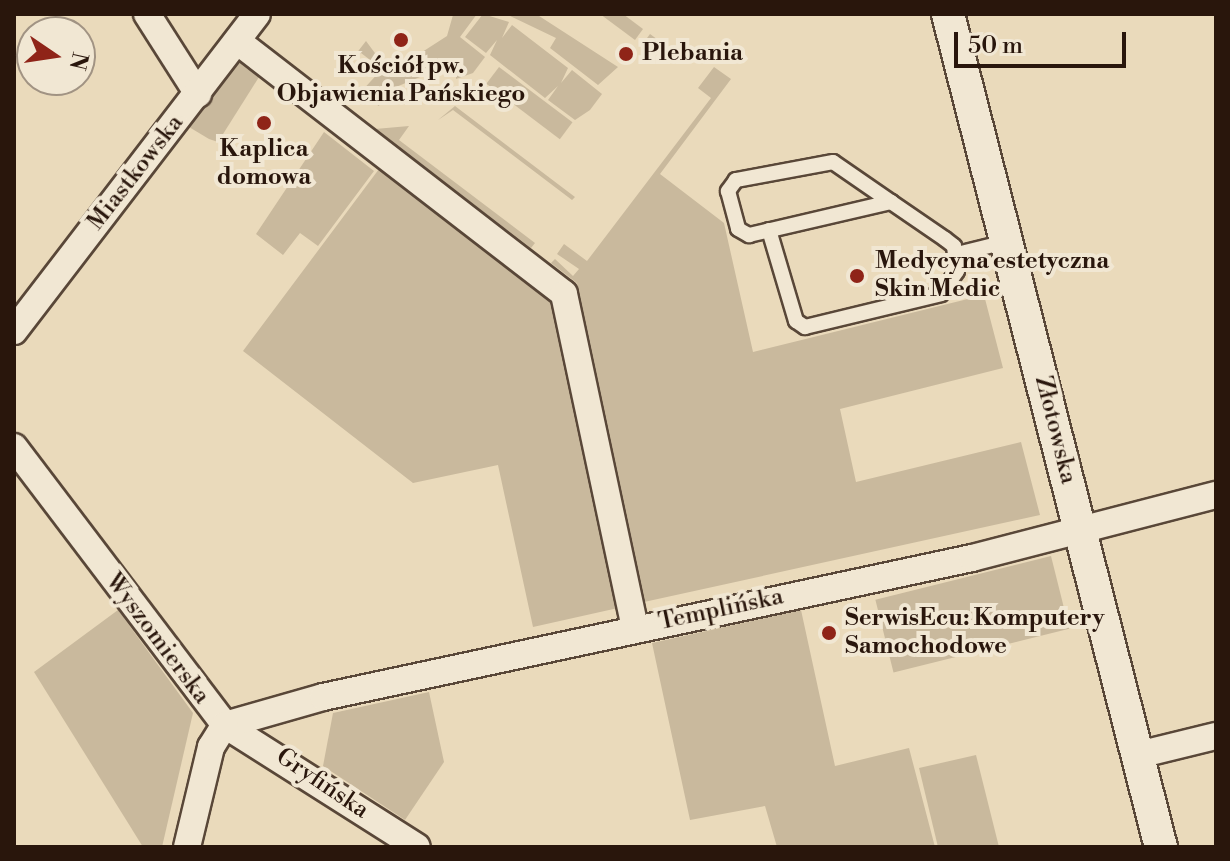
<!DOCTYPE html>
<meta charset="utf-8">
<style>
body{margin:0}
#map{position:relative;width:1230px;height:861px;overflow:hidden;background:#eadabb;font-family:"Libre Bodoni",serif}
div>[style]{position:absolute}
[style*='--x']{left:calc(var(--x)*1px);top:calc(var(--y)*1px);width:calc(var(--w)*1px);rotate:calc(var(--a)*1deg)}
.green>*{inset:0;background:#c9b99d;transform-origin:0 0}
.roads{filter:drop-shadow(2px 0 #594738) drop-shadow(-2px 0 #594738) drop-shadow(0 2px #594738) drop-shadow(0 -2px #594738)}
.service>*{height:14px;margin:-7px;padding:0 7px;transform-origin:7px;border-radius:7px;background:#f1e7d3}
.minor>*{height:26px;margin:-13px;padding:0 13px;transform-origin:13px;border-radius:13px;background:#f1e7d3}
.tertiary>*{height:32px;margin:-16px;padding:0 16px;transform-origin:16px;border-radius:16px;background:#f1e7d3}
.dots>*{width:22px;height:22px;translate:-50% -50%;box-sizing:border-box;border:4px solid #f1e7d3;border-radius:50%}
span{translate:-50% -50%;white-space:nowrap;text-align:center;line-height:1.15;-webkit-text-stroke:8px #f1e7d3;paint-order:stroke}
.poi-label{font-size:24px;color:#29160c;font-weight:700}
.left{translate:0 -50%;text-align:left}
.street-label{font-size:24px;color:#29160c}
.frame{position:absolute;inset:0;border:16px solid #29160c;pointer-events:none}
.north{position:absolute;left:16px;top:16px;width:80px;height:80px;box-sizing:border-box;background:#f1e7d3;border:2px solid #a19383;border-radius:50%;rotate:103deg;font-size:22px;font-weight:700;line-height:32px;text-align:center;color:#29160c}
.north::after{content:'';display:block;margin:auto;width:28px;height:36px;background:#8f2418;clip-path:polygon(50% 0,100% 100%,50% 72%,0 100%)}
.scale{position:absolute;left:954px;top:32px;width:172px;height:36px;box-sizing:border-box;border:4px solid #29160c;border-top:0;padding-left:10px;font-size:24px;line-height:28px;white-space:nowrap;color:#29160c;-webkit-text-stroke:6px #f1e7d3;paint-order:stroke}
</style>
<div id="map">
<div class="green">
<div style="clip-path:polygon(477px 14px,460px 37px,485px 57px,473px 73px,456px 79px,456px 62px,384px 92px,379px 106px,359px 94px,382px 69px,361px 53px,352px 59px,366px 41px,383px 64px,402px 65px,447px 36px,453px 15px)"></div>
<div style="clip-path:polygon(483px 14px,509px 22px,502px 38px,512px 25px,568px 68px,561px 83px,572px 70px,602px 94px,590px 110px,575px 120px,548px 100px,558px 86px,545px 98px,490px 55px,497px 40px,486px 53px,465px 37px)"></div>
<div style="clip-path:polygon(506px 14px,536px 14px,618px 67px,598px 85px,550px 48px,556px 38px)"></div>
<div style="clip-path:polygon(600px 14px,623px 14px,643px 29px,635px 40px)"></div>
<div style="clip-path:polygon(650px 34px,677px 54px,671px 61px,642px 45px)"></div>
<div style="clip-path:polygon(239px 62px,259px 77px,218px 142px,209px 139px,189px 127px)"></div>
<div style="left:499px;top:67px;width:92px;height:21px;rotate:37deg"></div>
<div style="clip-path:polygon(714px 67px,731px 79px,660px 174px,724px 223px,753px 352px,984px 295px,1003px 368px,840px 409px,856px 482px,1021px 442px,1040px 515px,644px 602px,577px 283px,551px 263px,555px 259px,573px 276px,579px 269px,557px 254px,564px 244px,587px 261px,711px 98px,698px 88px)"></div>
<div style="clip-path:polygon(455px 106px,575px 197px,572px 200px,453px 110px,438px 120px)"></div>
<div style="clip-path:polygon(409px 126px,399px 140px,535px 243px,531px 248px,375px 129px)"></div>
<div style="clip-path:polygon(324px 132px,374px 171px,318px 246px,300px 233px,283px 255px,256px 234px)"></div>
<div style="clip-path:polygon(379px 169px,551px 301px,618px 608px,533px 627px,498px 465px,413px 483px,243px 351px)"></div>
<div style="left:1051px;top:556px;width:75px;height:181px;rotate:76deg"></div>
<div style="clip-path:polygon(118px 610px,193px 713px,162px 847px,143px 847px,34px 672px)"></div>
<div style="clip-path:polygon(801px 610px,835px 766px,909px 748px,935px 847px,777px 847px,765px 806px,690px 820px,652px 643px)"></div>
<div style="clip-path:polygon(429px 692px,444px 762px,405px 820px,323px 766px,333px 713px)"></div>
<div style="clip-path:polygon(976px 755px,999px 847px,938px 847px,919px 768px)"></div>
</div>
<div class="roads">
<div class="service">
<div style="--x:769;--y:230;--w:95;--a:73.5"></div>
<div style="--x:796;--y:321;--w:11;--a:34"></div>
<div style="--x:805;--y:327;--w:140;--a:-13.6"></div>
<div style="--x:941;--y:294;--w:28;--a:-55"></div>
<div style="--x:957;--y:271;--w:25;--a:-97"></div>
<div style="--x:954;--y:246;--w:11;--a:-142"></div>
<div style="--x:945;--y:239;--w:65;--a:-145.6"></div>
<div style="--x:891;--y:202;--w:70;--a:-145.4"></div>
<div style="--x:833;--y:162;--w:99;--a:169.5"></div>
<div style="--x:736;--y:180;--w:14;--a:126"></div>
<div style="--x:728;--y:191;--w:39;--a:75"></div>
<div style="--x:738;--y:229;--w:13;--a:29"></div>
<div style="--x:749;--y:235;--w:146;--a:-13.1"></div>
<div style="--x:957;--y:254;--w:50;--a:-13.8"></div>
</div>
<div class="minor">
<div style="--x:147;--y:14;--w:95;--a:57.5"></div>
<div style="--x:237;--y:41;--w:413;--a:37.7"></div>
<div style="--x:564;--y:294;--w:341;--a:78"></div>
<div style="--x:14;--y:331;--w:399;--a:-52.5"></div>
<div style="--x:14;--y:447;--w:349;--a:52.8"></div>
<div style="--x:225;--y:725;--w:227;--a:32.4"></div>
<div style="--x:225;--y:725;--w:102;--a:-15.9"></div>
<div style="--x:323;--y:697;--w:664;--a:-12.09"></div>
<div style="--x:972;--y:558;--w:252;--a:-14.5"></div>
<div style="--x:1138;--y:755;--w:80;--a:-13.7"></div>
<div style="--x:187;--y:847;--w:103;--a:-76.5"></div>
<div style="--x:211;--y:747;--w:26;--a:-58"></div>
</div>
<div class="tertiary">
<div style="--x:948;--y:14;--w:860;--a:75.66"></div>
</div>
</div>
<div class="dots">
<div style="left:401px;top:40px;background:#8f2418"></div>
<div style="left:626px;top:54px;background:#8f2418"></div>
<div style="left:264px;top:123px;background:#8f2418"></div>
<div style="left:857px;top:276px;background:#8f2418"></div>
<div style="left:829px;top:633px;background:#8f2418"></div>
</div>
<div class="poi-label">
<span class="left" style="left:642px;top:54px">Plebania</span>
<span style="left:401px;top:81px">Kościół pw.<br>Objawienia Pańskiego</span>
<span style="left:264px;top:164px">Kaplica<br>domowa</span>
<span class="left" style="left:875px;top:276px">Medycyna estetyczna<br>Skin Medic</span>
<span class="left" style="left:845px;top:633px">SerwisEcu: Komputery<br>Samochodowe</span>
</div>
<div class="street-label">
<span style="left:136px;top:173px;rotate:-52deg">Miastkowska</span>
<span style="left:1055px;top:430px;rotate:76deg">Złotowska</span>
<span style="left:721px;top:610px;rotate:-12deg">Templińska</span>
<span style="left:157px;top:639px;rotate:53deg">Wyszomierska</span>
<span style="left:322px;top:784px;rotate:34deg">Gryfińska</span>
</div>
<div class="frame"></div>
<div class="north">N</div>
<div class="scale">50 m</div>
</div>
